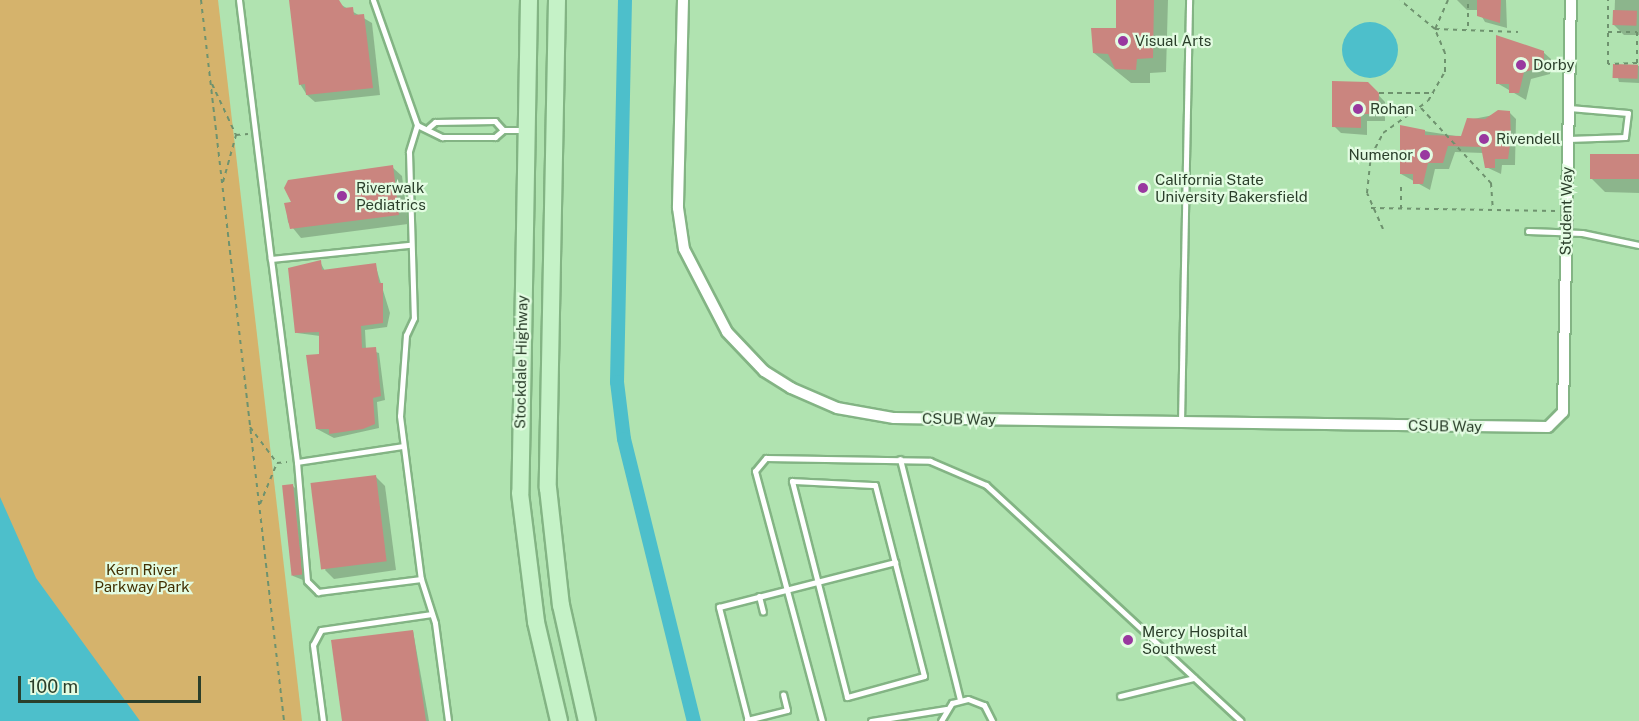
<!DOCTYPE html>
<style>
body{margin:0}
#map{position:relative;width:1639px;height:721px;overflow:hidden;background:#b0e3b0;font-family:"Public Sans",sans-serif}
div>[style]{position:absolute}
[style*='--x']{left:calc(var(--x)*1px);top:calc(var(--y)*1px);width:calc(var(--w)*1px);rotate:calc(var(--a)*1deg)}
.green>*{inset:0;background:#d5b36c}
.water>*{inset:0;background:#4dbfcb}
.round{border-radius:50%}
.shadow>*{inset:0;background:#0003}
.canal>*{height:14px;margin:-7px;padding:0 7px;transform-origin:7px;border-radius:7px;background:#4dbfcb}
.building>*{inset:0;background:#ca857f;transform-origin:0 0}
.path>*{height:2px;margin-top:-1px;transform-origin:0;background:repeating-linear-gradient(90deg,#6e926e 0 4.5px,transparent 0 9px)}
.roads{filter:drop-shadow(2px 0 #83b484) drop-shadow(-2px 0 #83b484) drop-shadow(0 2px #83b484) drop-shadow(0 -2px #83b484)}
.lane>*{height:5px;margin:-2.5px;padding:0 2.5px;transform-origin:2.5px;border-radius:2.5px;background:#fff}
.street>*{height:10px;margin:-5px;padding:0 5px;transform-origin:5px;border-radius:5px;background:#fff}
.primary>*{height:16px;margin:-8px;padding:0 8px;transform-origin:8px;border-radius:8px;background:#c5f2c7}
.dots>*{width:16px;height:16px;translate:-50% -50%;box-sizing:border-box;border:3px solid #e3fce2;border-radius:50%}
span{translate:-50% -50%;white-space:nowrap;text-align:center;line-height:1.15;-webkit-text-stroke:4.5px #e3fce2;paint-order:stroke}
.poi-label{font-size:15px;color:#2b3f2b}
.left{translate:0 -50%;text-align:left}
.right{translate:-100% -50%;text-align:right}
.street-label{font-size:15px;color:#2b3f2b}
.park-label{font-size:15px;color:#423003}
.scale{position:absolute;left:18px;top:676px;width:183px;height:27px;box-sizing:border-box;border:3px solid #2b3f2b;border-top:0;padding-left:8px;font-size:18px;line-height:21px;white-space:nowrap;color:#2b3f2b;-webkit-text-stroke:4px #e3fce2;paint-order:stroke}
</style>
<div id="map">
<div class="green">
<div style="clip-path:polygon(0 0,218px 0,302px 721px,0 721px)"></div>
</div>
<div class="water">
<div class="round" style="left:1342px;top:22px;width:56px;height:56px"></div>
<div style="clip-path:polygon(0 497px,36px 578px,140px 721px,0 721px)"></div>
</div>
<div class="shadow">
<div style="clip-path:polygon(291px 0,333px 0,372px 23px,380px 95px,315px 102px,307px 95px,300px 84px)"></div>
<div style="clip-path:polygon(1118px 0,1168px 0,1166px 72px,1150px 73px,1150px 83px,1131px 83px,1094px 53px,1117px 30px)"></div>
<div style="clip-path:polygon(1457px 0,1506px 0,1507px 28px,1485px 22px,1478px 10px,1467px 10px)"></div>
<div style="clip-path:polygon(1615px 0,1639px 0,1639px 35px,1624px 35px,1614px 25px)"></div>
<div style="clip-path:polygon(1543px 52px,1551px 59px,1550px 74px,1531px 79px,1526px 100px,1497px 83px)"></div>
<div style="clip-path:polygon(1615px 66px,1639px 66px,1639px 83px,1619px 82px)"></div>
<div style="clip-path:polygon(1367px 83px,1385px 102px,1385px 121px,1367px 121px,1367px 135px,1341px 133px,1334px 126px)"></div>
<div style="clip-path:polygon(1509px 112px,1516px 119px,1515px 165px,1502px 165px,1501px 174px,1486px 167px,1483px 153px,1455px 152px,1449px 169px,1435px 169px,1430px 190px,1401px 174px,1424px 131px,1462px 137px,1468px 120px)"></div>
<div style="clip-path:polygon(1639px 155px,1639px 193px,1605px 192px,1591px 178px)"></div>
<div style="clip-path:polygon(392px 167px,402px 176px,408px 224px,301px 238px,288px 222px,286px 204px)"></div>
<div style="clip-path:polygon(320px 262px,325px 271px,375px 264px,390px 313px,387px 327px,365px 330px,366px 349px,379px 353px,385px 400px,377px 402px,379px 428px,334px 438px,317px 429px,320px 336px,297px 333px)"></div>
<div style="clip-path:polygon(376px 477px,385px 486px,396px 570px,334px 579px,325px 570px)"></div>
<div style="clip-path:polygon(292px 485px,299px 492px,308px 582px,293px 576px)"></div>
<div style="clip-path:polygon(413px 631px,429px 721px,344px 721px)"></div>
</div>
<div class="canal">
<div style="--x:625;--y:0;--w:382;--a:91.2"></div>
<div style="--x:617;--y:382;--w:57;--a:83"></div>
<div style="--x:624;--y:439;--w:291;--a:76.1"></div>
</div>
<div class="building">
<div style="clip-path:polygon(289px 0,339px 0,344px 8px,353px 7px,354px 15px,364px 14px,373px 88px,306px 95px,305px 84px,299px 85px)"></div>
<div style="clip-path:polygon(1116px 0,1154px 0,1153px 58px,1137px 59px,1136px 70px,1115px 69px,1108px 54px,1093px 53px,1091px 28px,1116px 28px)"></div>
<div style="clip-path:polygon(1477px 0,1501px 0,1500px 23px,1477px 16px)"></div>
<div style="left:1613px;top:10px;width:24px;height:15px;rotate:2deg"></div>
<div style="clip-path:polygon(1496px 35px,1544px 51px,1544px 67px,1524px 72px,1519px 93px,1509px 93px,1509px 84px,1496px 84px)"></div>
<div style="left:1613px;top:64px;width:25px;height:14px;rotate:2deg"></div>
<div style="clip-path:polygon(1332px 81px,1368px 82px,1379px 93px,1378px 114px,1361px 114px,1361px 128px,1332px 127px)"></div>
<div style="clip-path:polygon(1498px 110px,1510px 111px,1511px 138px,1508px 159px,1495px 159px,1495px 168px,1485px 168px,1481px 147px,1448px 146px,1443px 163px,1428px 163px,1423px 184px,1413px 184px,1413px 174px,1400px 174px,1400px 125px,1425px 130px,1425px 135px,1461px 136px,1467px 118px,1485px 119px)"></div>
<div style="left:1590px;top:154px;width:49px;height:25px"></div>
<div style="clip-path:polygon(393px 165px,399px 215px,290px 229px,284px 203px,291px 202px,284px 188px,288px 180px)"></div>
<div style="clip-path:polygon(321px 260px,322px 270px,376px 263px,379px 283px,383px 283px,383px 323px,361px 326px,362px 348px,376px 347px,381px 396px,373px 398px,375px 424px,363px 429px,329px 434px,329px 429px,316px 429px,306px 355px,319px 354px,319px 332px,295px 333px,288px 268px)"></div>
<div style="left:376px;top:475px;width:87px;height:66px;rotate:83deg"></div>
<div style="left:293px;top:484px;width:91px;height:11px;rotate:84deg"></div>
<div style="clip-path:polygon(413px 630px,426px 721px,342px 721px,331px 640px)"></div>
</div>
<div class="path">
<div style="--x:201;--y:0;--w:726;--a:83.43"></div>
<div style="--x:1448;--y:0;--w:32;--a:114"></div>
<div style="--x:1435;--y:29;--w:83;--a:2.1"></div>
<div style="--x:1468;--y:4;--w:26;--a:90"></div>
<div style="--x:1608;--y:32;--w:29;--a:0"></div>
<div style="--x:1637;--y:32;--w:31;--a:90"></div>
<div style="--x:1637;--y:63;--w:29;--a:178"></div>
<div style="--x:1608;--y:64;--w:64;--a:-90"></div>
<div style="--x:212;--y:84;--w:56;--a:64.8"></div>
<div style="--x:1379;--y:93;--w:55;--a:0"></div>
<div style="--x:1421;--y:108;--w:103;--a:47"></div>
<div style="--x:1491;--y:183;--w:26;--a:86"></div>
<div style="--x:223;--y:182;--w:49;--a:-74.5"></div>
<div style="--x:236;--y:135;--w:12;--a:-5"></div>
<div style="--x:1371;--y:208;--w:186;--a:0.9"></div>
<div style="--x:1401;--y:209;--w:25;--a:-90"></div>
<div style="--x:1383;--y:229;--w:39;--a:-114"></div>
<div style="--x:1367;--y:193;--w:37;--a:-84"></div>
<div style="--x:1371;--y:156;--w:26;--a:-62"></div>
<div style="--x:1383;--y:133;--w:55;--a:-35.4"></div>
<div style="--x:1428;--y:101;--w:34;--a:-60"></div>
<div style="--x:1445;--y:72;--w:19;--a:-90"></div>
<div style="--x:1445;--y:53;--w:26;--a:-113"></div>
<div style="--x:1435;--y:29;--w:45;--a:-140.4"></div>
<div style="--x:250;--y:427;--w:45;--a:53.1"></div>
<div style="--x:260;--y:504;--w:44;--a:-67.5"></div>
<div style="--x:277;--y:463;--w:10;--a:-6"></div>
</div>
<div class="roads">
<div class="lane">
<div style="--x:239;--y:0;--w:261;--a:83"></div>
<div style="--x:271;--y:259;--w:140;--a:-5.8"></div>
<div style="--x:373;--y:0;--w:133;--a:70.6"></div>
<div style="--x:417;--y:125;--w:28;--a:26"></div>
<div style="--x:442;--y:137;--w:53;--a:0"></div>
<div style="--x:495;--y:137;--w:11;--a:-41"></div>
<div style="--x:503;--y:130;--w:12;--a:-132"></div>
<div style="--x:495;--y:121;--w:60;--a:179"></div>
<div style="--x:435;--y:122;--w:9;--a:139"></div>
<div style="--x:417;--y:125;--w:28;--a:107"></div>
<div style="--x:409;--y:152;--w:166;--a:88.3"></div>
<div style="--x:414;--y:318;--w:19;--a:115"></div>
<div style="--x:406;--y:335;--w:81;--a:94.2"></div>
<div style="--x:400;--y:416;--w:164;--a:82.7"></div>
<div style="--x:421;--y:579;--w:46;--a:72.3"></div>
<div style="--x:435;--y:623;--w:99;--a:82.4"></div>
<div style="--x:503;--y:130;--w:22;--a:0"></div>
<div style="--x:1568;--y:139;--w:57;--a:-2"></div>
<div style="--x:1625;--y:137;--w:24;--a:-83"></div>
<div style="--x:1628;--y:113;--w:59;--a:-175.2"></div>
<div style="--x:1528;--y:231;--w:54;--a:2.1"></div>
<div style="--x:1582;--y:233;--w:58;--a:11.9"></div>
<div style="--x:271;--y:259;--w:205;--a:82.7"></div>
<div style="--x:1181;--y:422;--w:422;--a:-88.9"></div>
<div style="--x:403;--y:446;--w:107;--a:171.4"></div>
<div style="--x:297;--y:462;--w:119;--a:85.2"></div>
<div style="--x:307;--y:581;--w:16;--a:45"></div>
<div style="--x:318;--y:592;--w:104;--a:-7.2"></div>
<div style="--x:900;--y:459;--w:247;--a:76"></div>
<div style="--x:792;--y:481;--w:83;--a:2.8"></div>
<div style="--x:875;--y:485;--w:197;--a:75.6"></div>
<div style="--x:924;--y:676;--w:80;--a:164.7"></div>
<div style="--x:847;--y:697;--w:223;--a:-104.3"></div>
<div style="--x:759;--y:596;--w:16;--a:76"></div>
<div style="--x:1120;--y:696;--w:76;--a:-13.7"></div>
<div style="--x:747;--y:720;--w:41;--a:-14"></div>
<div style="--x:787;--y:710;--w:16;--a:-104"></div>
<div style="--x:323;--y:721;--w:77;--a:-97.5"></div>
<div style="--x:313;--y:645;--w:17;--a:-62"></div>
<div style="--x:321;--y:630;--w:112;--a:-8.2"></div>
<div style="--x:748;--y:721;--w:118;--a:-104.3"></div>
<div style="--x:719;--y:607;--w:182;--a:-14.3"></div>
<div style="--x:822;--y:721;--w:259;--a:-105"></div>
<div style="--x:755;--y:471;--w:17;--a:-50"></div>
<div style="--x:766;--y:458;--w:164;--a:1"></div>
<div style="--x:930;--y:461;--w:61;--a:23.2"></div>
<div style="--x:986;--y:485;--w:347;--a:42.8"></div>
<div style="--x:871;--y:721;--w:76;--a:-9.1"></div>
<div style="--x:941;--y:721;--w:21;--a:-59"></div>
<div style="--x:952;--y:703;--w:16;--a:-14"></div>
<div style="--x:968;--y:699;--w:17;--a:21"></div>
<div style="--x:984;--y:705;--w:18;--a:63"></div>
</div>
<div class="street">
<div style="--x:683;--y:0;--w:208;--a:91.4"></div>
<div style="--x:678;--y:208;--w:41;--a:81.7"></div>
<div style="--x:684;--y:249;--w:93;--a:62.6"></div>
<div style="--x:727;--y:332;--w:54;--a:46.5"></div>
<div style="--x:764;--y:371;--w:32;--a:32"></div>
<div style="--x:791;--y:388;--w:50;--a:23.5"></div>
<div style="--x:837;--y:408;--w:58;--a:10"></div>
<div style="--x:894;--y:418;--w:654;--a:0.79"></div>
<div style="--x:1548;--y:427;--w:21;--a:-45"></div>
<div style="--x:1563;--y:412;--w:412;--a:-88.9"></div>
</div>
<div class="primary">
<div style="--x:529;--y:0;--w:493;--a:91"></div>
<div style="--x:520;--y:493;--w:130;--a:82.9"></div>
<div style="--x:536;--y:622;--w:102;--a:76.9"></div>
<div style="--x:557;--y:0;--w:488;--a:91.1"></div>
<div style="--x:548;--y:488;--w:118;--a:83.7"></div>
<div style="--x:561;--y:605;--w:119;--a:77.4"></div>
</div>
</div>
<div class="dots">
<div style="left:1123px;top:41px;background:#99389f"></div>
<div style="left:1521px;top:65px;background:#99389f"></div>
<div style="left:1358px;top:109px;background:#99389f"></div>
<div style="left:1484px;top:139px;background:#99389f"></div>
<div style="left:1425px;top:155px;background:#99389f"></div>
<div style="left:1143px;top:188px;background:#99389f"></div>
<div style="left:342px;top:196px;background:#99389f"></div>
<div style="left:1128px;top:640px;background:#99389f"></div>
</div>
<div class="poi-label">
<span class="left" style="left:1135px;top:41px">Visual Arts</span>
<span class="left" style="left:1533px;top:65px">Dorby</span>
<span class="left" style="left:1370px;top:109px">Rohan</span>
<span class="left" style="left:1496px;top:139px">Rivendell</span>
<span class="right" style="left:1413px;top:155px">Numenor</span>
<span class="left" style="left:1155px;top:188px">California State<br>University Bakersfield</span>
<span class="left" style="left:356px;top:196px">Riverwalk<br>Pediatrics</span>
<span class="left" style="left:1142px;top:640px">Mercy Hospital<br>Southwest</span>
</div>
<div class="street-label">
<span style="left:1566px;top:211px;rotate:-89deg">Student Way</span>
<span style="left:521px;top:362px;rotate:-89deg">Stockdale Highway</span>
<span style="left:959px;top:419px;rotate:1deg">CSUB Way</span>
<span style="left:1445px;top:426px;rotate:1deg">CSUB Way</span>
</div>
<div class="park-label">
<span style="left:142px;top:578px">Kern River<br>Parkway Park</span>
</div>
<div class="scale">100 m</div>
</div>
